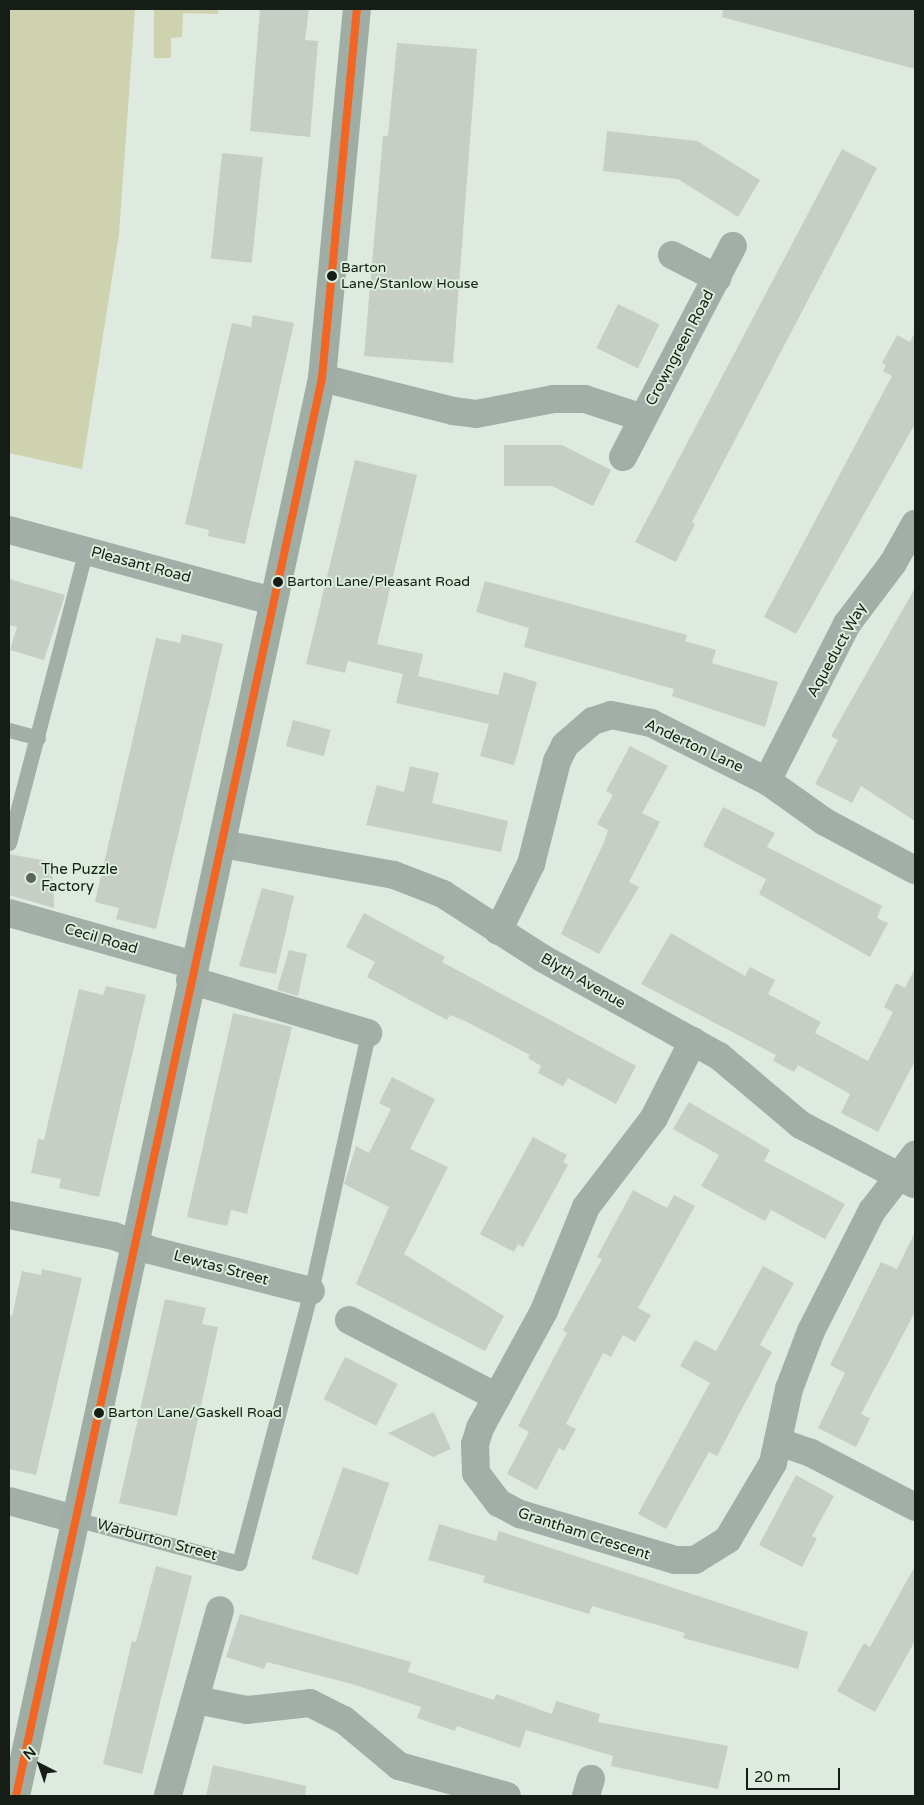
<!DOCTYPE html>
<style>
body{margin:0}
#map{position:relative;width:924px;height:1805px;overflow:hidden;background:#deeadf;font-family:"Varela Round",sans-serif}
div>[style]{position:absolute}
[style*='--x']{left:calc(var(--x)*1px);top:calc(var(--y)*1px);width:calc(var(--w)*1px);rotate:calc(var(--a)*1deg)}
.green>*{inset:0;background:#cfd2af}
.building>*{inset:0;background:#c7cec5;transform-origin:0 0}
.lane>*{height:15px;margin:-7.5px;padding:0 7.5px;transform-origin:7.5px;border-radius:7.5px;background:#a2aea7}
.street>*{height:28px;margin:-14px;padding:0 14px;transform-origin:14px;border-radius:14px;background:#a2aea7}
.secondary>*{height:28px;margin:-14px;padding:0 14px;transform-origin:14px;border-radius:14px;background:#9fada4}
.bus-1>*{height:8px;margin:-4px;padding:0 4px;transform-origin:4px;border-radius:4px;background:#f26522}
.dots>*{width:14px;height:14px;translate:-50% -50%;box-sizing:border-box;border:2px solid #daeedb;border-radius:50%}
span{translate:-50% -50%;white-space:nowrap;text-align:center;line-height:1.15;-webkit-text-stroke:4px #daeedb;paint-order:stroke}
.bus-label{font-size:14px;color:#161d16}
.left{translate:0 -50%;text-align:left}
.street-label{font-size:15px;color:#161d16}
.poi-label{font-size:15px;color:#161d16}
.frame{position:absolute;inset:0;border:10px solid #161d16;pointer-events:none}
.north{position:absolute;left:15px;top:1740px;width:50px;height:50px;-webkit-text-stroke:4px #daeedb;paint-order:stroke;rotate:319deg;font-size:14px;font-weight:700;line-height:20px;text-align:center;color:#161d16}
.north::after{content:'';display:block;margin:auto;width:18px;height:22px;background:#161d16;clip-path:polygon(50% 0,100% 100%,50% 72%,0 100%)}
.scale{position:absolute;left:746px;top:1768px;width:94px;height:22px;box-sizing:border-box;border:2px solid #161d16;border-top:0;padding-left:6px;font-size:15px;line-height:18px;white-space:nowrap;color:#161d16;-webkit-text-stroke:4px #daeedb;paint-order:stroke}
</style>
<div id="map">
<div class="green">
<div style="clip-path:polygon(9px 9px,135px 9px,119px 234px,82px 469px,9px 453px)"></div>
<div style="clip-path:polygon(154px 9px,218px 9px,218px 14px,183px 13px,182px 37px,171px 38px,171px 58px,154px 58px)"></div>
</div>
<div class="building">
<div style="clip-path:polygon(260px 9px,309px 9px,305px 40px,318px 41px,310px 137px,250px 131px)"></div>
<div style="clip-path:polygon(723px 9px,915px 9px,915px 69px,722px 17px)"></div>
<div style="clip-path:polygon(397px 43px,477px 49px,453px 363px,364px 356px,383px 136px,388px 136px)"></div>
<div style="clip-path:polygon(607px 131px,697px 141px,760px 180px,738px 217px,678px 179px,603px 171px)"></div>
<div style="clip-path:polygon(842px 149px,877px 168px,692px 522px,695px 524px,676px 562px,635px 542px)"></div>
<div style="left:222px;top:153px;width:41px;height:106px;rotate:6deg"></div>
<div style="left:618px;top:304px;width:46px;height:49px;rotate:26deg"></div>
<div style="clip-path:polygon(253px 315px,294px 323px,245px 544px,208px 536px,209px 530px,185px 524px,232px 323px,251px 327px)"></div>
<div style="clip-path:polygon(915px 332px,915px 424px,796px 634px,764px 617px,892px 376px,883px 371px,886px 365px,882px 363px,897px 335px,910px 342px)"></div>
<div style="clip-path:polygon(504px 445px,562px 445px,611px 470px,593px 506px,552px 486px,504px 486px)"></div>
<div style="clip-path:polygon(355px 460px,417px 475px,377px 644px,423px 654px,418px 676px,498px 695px,504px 672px,537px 682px,514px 765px,480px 756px,489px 724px,396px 703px,403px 674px,348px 661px,345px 673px,306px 664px)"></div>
<div style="clip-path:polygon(9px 579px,65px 595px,44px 660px,10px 650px,17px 627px,9px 625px)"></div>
<div style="clip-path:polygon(485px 581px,687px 635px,685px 641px,716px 650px,712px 663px,778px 682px,765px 727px,672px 696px,674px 689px,524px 647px,529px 628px,476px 612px)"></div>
<div style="clip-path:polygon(915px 588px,915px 821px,861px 786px,852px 803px,815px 784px,838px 740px,831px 736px)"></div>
<div style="clip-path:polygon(182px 634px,223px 644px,156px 929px,116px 919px,119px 908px,95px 902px,156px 638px,180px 643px)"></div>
<div style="left:293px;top:720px;width:39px;height:27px;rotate:15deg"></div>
<div style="clip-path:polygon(630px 746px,668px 766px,642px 813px,660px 822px,629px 882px,639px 887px,599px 954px,561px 934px,604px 842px,608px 830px,597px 824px,613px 795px,606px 791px)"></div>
<div style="clip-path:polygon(410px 766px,439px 773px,432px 803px,508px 821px,501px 852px,366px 825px,377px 785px,404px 792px)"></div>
<div style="clip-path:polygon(723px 807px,775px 833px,767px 847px,882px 906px,877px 918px,888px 923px,870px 957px,759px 894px,766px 879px,703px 846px)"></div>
<div style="clip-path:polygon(9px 854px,52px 862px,54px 908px,9px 895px)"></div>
<div style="clip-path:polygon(262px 888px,294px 896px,276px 974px,239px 966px)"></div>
<div style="clip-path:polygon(364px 913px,445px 957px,442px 962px,636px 1066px,616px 1104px,568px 1078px,563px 1086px,538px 1073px,541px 1066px,528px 1058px,530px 1055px,465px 1021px,450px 1015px,447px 1020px,367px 977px,375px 962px,346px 947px)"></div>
<div style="clip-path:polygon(671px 933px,745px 976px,750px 967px,775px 980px,768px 994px,821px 1022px,815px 1033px,868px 1061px,893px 1012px,884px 1007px,896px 983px,905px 988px,915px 968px,915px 1061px,878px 1132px,841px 1113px,850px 1094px,798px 1065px,794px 1072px,773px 1061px,776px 1055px,641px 984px)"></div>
<div style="clip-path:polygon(289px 950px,307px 954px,298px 996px,277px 990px)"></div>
<div style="clip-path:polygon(106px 986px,146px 995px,99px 1197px,59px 1188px,61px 1179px,31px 1173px,38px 1139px,44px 1140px,79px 989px,103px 995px)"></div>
<div style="clip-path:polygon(233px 1013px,292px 1027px,247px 1214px,231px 1210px,227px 1226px,187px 1217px)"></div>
<div style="clip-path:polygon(392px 1077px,435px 1099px,410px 1149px,448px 1167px,404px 1254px,504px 1316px,485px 1351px,356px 1284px,389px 1207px,344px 1184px,356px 1146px,369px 1153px,391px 1109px,379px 1103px)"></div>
<div style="clip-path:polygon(689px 1102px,770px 1150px,764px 1161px,845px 1204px,825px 1239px,771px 1210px,765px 1221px,701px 1186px,719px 1155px,673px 1129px)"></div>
<div style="clip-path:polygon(533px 1137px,567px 1155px,563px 1162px,568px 1165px,523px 1247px,518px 1244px,514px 1252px,480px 1234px)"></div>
<div style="clip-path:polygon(633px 1190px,667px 1208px,674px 1195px,695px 1206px,638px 1308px,651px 1315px,635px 1342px,623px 1335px,611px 1357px,603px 1353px,566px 1424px,576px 1429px,564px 1451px,559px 1448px,537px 1490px,507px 1474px,529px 1432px,518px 1426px,567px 1333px,563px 1330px,602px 1259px,597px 1257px)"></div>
<div style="clip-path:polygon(915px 1232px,915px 1312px,861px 1414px,870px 1418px,856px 1447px,818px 1428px,845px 1373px,830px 1365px,881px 1262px,897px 1269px)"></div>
<div style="clip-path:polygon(763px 1266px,794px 1283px,760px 1345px,772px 1352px,717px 1456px,709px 1452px,666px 1529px,638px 1514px,710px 1383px,680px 1366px,695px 1340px,716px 1351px)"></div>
<div style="clip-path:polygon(42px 1269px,82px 1278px,36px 1475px,9px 1469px,9px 1315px,12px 1316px,22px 1271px,41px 1275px)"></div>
<div style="clip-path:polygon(165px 1299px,206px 1308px,202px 1324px,218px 1327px,177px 1516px,119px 1503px)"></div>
<div style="left:345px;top:1357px;width:59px;height:47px;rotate:27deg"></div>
<div style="clip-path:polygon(434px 1412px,451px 1449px,433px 1457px,388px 1433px)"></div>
<div style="left:343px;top:1467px;width:49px;height:97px;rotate:19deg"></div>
<div style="clip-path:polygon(796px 1475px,834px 1496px,812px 1536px,817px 1538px,802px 1567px,759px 1545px)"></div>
<div style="clip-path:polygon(439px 1524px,496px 1541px,499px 1531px,808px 1632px,798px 1669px,683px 1638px,685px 1633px,592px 1606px,589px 1614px,483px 1582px,485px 1576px,428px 1560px)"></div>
<div style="clip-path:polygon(156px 1566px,192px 1576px,142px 1774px,103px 1764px,132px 1641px,136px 1642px)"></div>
<div style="clip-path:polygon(915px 1566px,915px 1641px,875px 1712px,837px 1691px,864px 1643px,870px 1647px)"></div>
<div style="clip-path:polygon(240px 1614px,411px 1662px,408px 1672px,494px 1700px,496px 1694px,552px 1714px,556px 1701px,600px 1714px,598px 1722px,728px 1746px,718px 1789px,611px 1766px,613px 1756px,526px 1730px,520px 1748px,457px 1726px,455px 1731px,417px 1718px,421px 1707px,352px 1684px,267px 1662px,264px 1669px,226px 1657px)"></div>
<div style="clip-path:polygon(213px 1765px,306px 1786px,305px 1796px,206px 1796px)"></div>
</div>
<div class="lane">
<div style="--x:9;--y:730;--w:30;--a:15"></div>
<div style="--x:9;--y:843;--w:303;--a:-75.3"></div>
<div style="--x:75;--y:1519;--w:170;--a:15"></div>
<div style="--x:239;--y:1563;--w:281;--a:-75.2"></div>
<div style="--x:311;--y:1291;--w:264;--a:-77.5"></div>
</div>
<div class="street">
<div style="--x:672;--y:255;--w:51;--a:27.1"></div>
<div style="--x:322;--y:378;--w:135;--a:14.1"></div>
<div style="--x:453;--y:411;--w:23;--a:7"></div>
<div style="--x:476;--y:414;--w:79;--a:-10.9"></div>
<div style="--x:554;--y:399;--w:31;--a:0"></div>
<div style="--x:585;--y:399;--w:61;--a:18.1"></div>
<div style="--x:623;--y:457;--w:238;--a:-62.5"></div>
<div style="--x:9;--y:530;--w:273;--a:15.1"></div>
<div style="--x:767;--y:781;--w:176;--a:-63"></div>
<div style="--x:847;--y:624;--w:76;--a:-53"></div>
<div style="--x:893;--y:563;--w:45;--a:-60.6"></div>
<div style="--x:222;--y:844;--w:175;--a:10.2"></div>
<div style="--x:394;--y:875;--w:53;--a:21.2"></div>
<div style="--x:443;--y:894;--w:118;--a:32.9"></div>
<div style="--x:542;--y:958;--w:202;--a:29"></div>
<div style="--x:719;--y:1056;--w:107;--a:40.1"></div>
<div style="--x:801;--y:1125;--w:127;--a:27.6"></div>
<div style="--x:9;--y:913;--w:192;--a:15.7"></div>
<div style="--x:498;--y:931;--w:75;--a:-63.8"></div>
<div style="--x:531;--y:864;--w:106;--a:-75.8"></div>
<div style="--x:557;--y:761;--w:18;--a:-63"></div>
<div style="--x:565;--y:745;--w:37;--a:-41"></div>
<div style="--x:593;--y:721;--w:19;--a:-18"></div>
<div style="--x:611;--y:715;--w:41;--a:11.3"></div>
<div style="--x:651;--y:723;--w:130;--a:26.6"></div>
<div style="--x:767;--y:781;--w:71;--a:35.3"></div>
<div style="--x:825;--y:822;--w:102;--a:28.1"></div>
<div style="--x:190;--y:980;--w:186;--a:16.6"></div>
<div style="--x:693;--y:1041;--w:86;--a:116.9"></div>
<div style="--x:654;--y:1118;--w:112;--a:127.4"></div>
<div style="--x:586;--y:1207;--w:112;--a:112"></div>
<div style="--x:544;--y:1311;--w:133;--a:118.7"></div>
<div style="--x:480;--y:1428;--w:17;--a:107"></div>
<div style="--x:475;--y:1444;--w:29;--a:88"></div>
<div style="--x:476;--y:1473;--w:38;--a:53"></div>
<div style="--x:499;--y:1503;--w:24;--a:28"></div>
<div style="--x:520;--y:1514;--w:162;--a:16.5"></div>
<div style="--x:675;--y:1560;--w:20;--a:0"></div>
<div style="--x:695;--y:1560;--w:39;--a:-32"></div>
<div style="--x:728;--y:1539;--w:88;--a:-59.4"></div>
<div style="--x:773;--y:1463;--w:76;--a:-77.8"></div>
<div style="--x:789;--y:1389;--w:62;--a:-69.2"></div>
<div style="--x:811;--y:1331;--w:135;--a:-63.1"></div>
<div style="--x:872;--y:1211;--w:71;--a:-52.5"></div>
<div style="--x:9;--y:1215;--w:107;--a:11.3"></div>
<div style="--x:114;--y:1236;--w:39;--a:21"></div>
<div style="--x:150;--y:1250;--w:166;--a:14.3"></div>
<div style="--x:349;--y:1320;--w:167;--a:27.5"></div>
<div style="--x:779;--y:1442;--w:34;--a:19"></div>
<div style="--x:811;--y:1453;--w:117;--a:27.4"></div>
<div style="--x:9;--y:1501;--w:68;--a:15.3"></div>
<div style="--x:196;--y:1700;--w:52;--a:11.1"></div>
<div style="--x:247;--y:1710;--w:63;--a:-6.3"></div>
<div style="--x:310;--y:1703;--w:38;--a:27"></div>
<div style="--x:344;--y:1720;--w:72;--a:39.9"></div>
<div style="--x:399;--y:1766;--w:112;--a:15.5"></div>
<div style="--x:168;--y:1795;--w:192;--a:-74.3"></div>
<div style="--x:586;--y:1796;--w:18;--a:-74"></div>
</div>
<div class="secondary">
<div style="--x:16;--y:1796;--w:1451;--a:-77.82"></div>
<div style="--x:322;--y:378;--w:371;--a:-84.6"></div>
</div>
<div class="bus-1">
<div style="--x:16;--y:1796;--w:1451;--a:-77.82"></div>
<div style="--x:322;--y:378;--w:371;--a:-84.6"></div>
</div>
<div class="dots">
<div style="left:332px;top:276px;background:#161d16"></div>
<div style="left:278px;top:582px;background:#161d16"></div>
<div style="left:31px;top:878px;background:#5c655c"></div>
<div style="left:99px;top:1413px;background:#161d16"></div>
</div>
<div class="bus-label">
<span class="left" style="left:341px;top:276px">Barton<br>Lane/Stanlow House</span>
<span class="left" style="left:287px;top:582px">Barton Lane/Pleasant Road</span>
<span class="left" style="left:108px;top:1413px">Barton Lane/Gaskell Road</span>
</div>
<div class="street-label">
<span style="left:680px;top:348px;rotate:-62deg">Crowngreen Road</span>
<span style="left:141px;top:565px;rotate:15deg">Pleasant Road</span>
<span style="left:837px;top:650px;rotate:-61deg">Aqueduct Way</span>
<span style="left:694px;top:746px;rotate:25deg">Anderton Lane</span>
<span style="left:101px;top:939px;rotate:16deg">Cecil Road</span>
<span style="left:583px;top:981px;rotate:30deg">Blyth Avenue</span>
<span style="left:221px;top:1268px;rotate:15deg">Lewtas Street</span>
<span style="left:584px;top:1534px;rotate:18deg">Grantham Crescent</span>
<span style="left:157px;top:1540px;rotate:15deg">Warburton Street</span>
</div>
<div class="poi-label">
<span class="left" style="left:41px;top:878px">The Puzzle<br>Factory</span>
</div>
<div class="frame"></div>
<div class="north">N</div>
<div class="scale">20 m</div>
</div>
